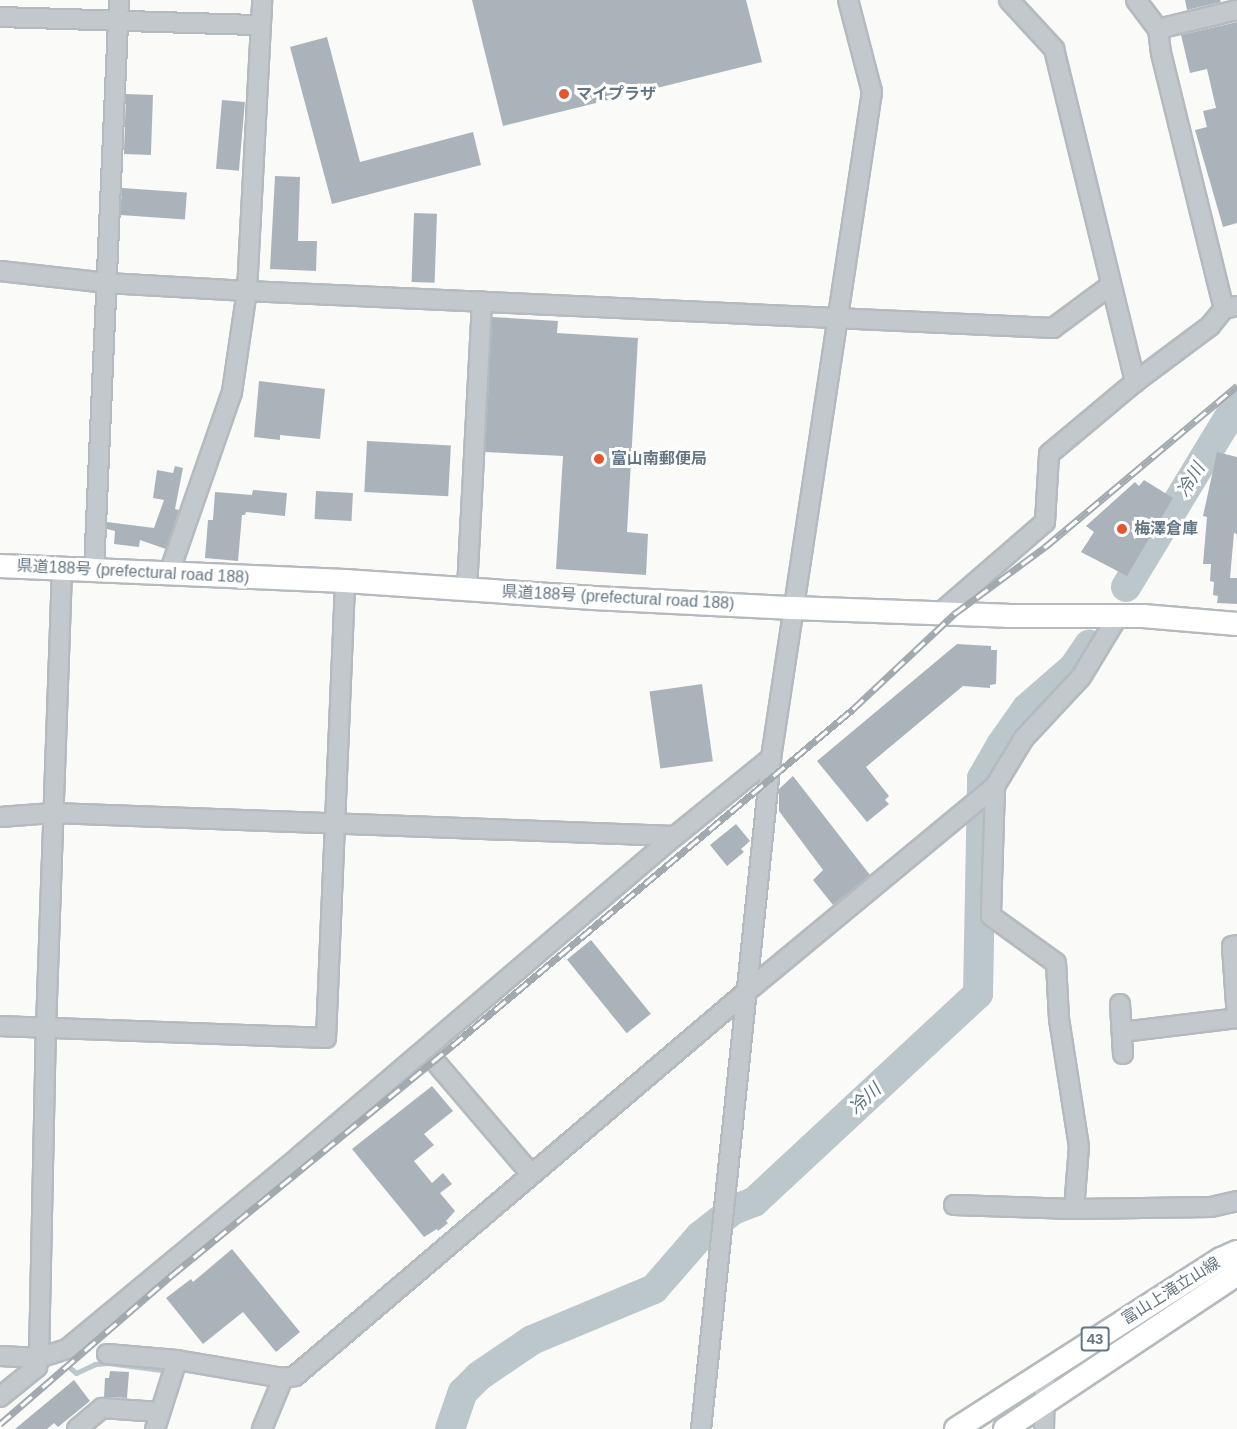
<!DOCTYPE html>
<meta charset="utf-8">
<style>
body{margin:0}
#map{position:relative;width:1237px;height:1429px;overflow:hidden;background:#fafaf8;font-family:Arial,"Noto Sans JP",sans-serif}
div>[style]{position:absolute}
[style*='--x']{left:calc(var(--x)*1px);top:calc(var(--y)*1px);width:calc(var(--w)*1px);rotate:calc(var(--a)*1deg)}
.stream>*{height:5px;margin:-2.5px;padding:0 2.5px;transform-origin:2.5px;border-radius:2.5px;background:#bbc7cb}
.river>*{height:30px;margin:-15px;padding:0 15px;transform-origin:15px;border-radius:15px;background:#bbc7cb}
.building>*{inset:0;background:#aab3b9;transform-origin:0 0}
.roads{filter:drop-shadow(2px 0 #b5babe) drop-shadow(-2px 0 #b5babe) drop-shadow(0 2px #b5babe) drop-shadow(0 -2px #b5babe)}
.minor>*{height:18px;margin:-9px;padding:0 9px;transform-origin:9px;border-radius:9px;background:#c3c8cc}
.major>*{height:22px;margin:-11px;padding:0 11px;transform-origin:11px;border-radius:11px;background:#fff}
.rail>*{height:7px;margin-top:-3.5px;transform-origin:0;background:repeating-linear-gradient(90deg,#fff 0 14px,#a2aab0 0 28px);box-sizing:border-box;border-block:2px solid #a2aab0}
.dots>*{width:16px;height:16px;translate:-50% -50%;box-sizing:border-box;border:3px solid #fff;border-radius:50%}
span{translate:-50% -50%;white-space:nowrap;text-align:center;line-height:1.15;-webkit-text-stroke:6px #fff;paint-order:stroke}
.shield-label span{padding:2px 4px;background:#fff;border:2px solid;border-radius:4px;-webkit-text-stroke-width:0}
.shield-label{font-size:15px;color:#657683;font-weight:700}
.poi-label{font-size:16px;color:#657683;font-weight:700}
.left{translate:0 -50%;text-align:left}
.street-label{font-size:16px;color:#657683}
.water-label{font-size:18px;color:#60757c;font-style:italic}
</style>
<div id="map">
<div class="stream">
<div style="--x:69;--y:1367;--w:9;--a:41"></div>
<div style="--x:76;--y:1373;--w:21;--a:-25"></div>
<div style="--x:95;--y:1364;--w:13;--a:-4"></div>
<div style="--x:108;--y:1363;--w:61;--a:7.6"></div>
</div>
<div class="river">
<div style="--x:1126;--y:587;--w:214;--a:-58.8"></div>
<div style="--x:450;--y:1429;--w:39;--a:-71"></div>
<div style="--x:463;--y:1392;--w:23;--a:-45"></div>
<div style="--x:479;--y:1376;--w:64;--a:-34.2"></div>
<div style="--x:532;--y:1340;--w:132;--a:-22.7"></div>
<div style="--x:654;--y:1289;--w:70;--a:-49"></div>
<div style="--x:700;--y:1236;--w:42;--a:-38.2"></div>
<div style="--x:733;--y:1210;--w:22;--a:-21"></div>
<div style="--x:754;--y:1202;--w:306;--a:-42.9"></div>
<div style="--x:978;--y:994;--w:216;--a:-88.9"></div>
<div style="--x:982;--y:778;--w:38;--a:-60"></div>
<div style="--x:1001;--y:745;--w:45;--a:-54.9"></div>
<div style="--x:1027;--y:708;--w:62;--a:-41.1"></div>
<div style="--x:1074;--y:667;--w:27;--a:-56"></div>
</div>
<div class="building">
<div style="clip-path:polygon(472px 0,746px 0,762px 62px,503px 126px)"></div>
<div style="clip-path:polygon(1185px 0,1220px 0,1221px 2px,1187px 10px)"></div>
<div style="clip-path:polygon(1237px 22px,1237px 223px,1223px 227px,1195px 130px,1207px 127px,1203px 111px,1216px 108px,1207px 69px,1190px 73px,1181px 35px)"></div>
<div style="clip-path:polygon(327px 37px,360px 162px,473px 132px,481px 165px,332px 204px,290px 47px)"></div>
<div style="left:126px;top:94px;width:27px;height:60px;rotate:2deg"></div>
<div style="left:222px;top:100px;width:23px;height:69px;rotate:5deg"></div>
<div style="clip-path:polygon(275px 176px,300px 177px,298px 241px,317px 241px,316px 271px,270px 269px)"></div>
<div style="left:122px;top:188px;width:65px;height:27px;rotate:4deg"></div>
<div style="left:414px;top:213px;width:23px;height:69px;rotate:2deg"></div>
<div style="clip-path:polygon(492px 317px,558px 321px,557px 333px,638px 338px,627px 532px,648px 534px,646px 575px,556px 569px,563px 456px,485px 452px)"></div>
<div style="clip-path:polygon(259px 381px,325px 389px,320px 439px,280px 435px,280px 440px,254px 437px)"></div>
<div style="left:367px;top:441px;width:84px;height:51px;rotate:3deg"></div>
<div style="clip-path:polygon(1217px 452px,1237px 457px,1237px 534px,1234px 533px,1230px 578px,1237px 578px,1237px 604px,1217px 603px,1218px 596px,1213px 595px,1214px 582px,1210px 581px,1211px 564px,1203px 564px,1207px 517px,1203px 516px)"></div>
<div style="clip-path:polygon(175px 466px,183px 468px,175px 509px,179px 510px,166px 549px,140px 540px,139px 547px,114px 544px,115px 531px,107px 529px,107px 522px,154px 528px,164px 500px,153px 498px,157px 470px,173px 473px)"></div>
<div style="clip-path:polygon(1144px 480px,1173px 498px,1127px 576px,1081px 552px,1094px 532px,1086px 526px,1135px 482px,1139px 486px)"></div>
<div style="clip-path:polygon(253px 490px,287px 493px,285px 516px,246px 512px,245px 515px,242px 515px,238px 561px,205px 558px,208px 520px,213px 520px,215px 492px,252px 495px)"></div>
<div style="left:316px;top:491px;width:37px;height:28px;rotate:3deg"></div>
<div style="clip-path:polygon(957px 644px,991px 646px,991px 650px,997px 650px,996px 684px,990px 685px,990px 688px,963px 686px,866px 767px,889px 796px,885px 800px,889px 804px,867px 822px,817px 761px)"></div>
<div style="left:702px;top:684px;width:78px;height:53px;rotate:82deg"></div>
<div style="clip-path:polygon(793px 776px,870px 875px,833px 905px,813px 880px,823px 870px,779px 811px,779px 789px)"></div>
<div style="clip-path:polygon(736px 824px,750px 841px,741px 849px,744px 852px,727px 866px,710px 845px)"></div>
<div style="left:591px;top:940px;width:95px;height:31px;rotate:51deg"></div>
<div style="clip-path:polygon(432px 1086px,453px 1111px,424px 1134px,434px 1145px,414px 1161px,432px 1183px,443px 1173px,452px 1184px,440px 1193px,455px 1211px,446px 1221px,448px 1223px,438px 1231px,437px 1229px,424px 1237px,352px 1149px)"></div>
<div style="clip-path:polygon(232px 1249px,300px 1332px,276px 1352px,243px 1312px,203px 1344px,166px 1298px,191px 1279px,193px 1282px)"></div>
<div style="clip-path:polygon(110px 1371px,129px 1372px,127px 1398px,104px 1397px,105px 1378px,109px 1378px)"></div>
<div style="clip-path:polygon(74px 1380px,90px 1401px,58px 1427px,54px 1423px,47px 1429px,15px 1429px)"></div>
</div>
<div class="roads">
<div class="minor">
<div style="--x:1009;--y:0;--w:67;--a:47.4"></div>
<div style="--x:1054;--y:49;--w:343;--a:76.3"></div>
<div style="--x:1136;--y:0;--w:36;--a:53"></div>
<div style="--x:1158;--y:29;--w:24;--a:83"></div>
<div style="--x:1161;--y:53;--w:264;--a:76.2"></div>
<div style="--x:0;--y:17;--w:260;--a:1.8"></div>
<div style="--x:1158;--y:29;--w:81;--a:-13.5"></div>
<div style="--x:0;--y:271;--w:108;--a:6.4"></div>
<div style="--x:107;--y:283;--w:140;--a:3.3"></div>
<div style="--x:247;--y:291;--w:807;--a:2.63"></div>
<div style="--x:1053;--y:328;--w:71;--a:-36.4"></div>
<div style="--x:94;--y:570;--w:571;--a:-87.49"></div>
<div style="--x:169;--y:573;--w:192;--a:-70.8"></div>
<div style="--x:232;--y:392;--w:102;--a:-81.6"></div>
<div style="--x:247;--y:291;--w:291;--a:-87"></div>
<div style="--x:467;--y:589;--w:288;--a:-87"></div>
<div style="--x:940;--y:613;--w:139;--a:-40.9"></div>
<div style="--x:1045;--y:522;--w:68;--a:-86.6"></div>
<div style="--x:1049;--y:454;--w:112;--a:-39.9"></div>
<div style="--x:1135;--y:382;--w:94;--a:-36.7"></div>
<div style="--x:1210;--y:326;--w:22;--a:-51"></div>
<div style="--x:1224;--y:309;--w:13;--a:-13"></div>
<div style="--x:995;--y:786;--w:130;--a:91.8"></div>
<div style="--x:991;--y:916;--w:80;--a:35.9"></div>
<div style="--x:1056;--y:963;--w:56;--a:86.9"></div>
<div style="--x:1059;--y:1019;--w:129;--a:81.1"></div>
<div style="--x:1079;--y:1146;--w:63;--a:94.5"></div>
<div style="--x:0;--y:817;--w:53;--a:-4.3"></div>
<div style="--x:53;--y:813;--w:622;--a:2.12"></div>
<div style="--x:1120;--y:1004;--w:50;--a:86.6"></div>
<div style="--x:0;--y:1026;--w:326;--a:2.1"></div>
<div style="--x:326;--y:1038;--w:457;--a:-87.6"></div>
<div style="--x:1122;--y:1032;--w:116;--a:-6.9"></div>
<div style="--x:1237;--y:1018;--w:72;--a:-94"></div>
<div style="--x:1232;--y:946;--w:5;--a:-11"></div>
<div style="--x:438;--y:1065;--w:143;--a:49.5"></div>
<div style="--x:954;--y:1205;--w:120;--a:1.9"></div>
<div style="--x:1074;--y:1209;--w:137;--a:-0.8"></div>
<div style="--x:1211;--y:1207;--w:27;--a:-13"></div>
<div style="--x:107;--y:1354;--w:70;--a:4.9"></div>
<div style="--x:0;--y:1356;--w:39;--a:3"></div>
<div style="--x:39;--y:1358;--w:29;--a:-18"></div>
<div style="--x:67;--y:1349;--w:303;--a:-39.6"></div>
<div style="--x:300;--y:1156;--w:493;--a:-40.5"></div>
<div style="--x:675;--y:836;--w:124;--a:-39.1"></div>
<div style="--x:771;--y:758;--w:674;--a:-81.38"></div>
<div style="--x:872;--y:92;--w:95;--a:-104.6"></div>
<div style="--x:0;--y:1397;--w:48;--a:-39"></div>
<div style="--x:37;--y:1367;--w:9;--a:-77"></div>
<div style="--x:39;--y:1358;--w:330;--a:-88.8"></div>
<div style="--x:46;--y:1028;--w:459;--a:-88"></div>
<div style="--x:77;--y:1429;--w:33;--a:-40"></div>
<div style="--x:102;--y:1408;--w:57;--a:4"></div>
<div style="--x:155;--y:1429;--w:72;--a:-72.3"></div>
<div style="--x:177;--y:1360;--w:108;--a:9.6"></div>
<div style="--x:283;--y:1378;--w:12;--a:-9"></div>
<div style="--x:295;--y:1376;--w:591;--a:-40.4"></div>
<div style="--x:745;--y:993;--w:325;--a:-39.6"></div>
<div style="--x:995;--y:786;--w:56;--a:-58.9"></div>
<div style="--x:1024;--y:738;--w:83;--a:-46.9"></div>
<div style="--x:1081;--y:677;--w:71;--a:-58.8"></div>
<div style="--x:262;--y:1429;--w:55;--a:-67.6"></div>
<div style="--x:701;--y:1429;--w:675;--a:-84.04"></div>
<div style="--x:1044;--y:1429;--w:59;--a:-89"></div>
</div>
<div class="major">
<div style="--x:0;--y:566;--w:345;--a:2.5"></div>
<div style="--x:345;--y:581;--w:249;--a:3.9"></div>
<div style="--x:593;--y:598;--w:200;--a:2.9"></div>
<div style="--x:793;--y:608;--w:214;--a:2.1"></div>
<div style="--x:1007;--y:616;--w:136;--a:0"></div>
<div style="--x:1143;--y:616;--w:94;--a:4.9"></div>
<div style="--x:956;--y:1429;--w:315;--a:-32.7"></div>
<div style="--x:1221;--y:1259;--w:17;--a:-24"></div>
<div style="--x:1005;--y:1429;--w:279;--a:-33.7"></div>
</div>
</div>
<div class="rail">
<div style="--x:0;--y:1424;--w:228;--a:-40.9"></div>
<div style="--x:172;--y:1275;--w:362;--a:-39.3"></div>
<div style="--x:452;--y:1046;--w:524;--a:-40.04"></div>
<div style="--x:853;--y:709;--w:139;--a:-43.2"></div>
<div style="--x:954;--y:614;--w:113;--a:-36.4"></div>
<div style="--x:1045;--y:547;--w:251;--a:-40"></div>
</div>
<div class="dots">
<div style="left:564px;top:94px;background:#e4572e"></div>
<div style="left:599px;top:459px;background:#e4572e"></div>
<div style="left:1122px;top:529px;background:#e4572e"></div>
</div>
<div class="shield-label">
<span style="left:1095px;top:1339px">43</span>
</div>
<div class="poi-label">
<span class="left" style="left:576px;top:94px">マイプラザ</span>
<span class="left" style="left:611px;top:459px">富山南郵便局</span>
<span class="left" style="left:1134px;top:529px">梅澤倉庫</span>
</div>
<div class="street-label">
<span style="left:133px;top:572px;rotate:3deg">県道188号 (prefectural road 188)</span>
<span style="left:618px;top:598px;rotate:3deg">県道188号 (prefectural road 188)</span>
<span style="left:1171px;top:1291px;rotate:-32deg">富山上滝立山線</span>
</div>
<div class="water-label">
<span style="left:1191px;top:480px;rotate:-59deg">冷川</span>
<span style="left:865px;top:1099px;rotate:-43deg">冷川</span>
</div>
</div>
